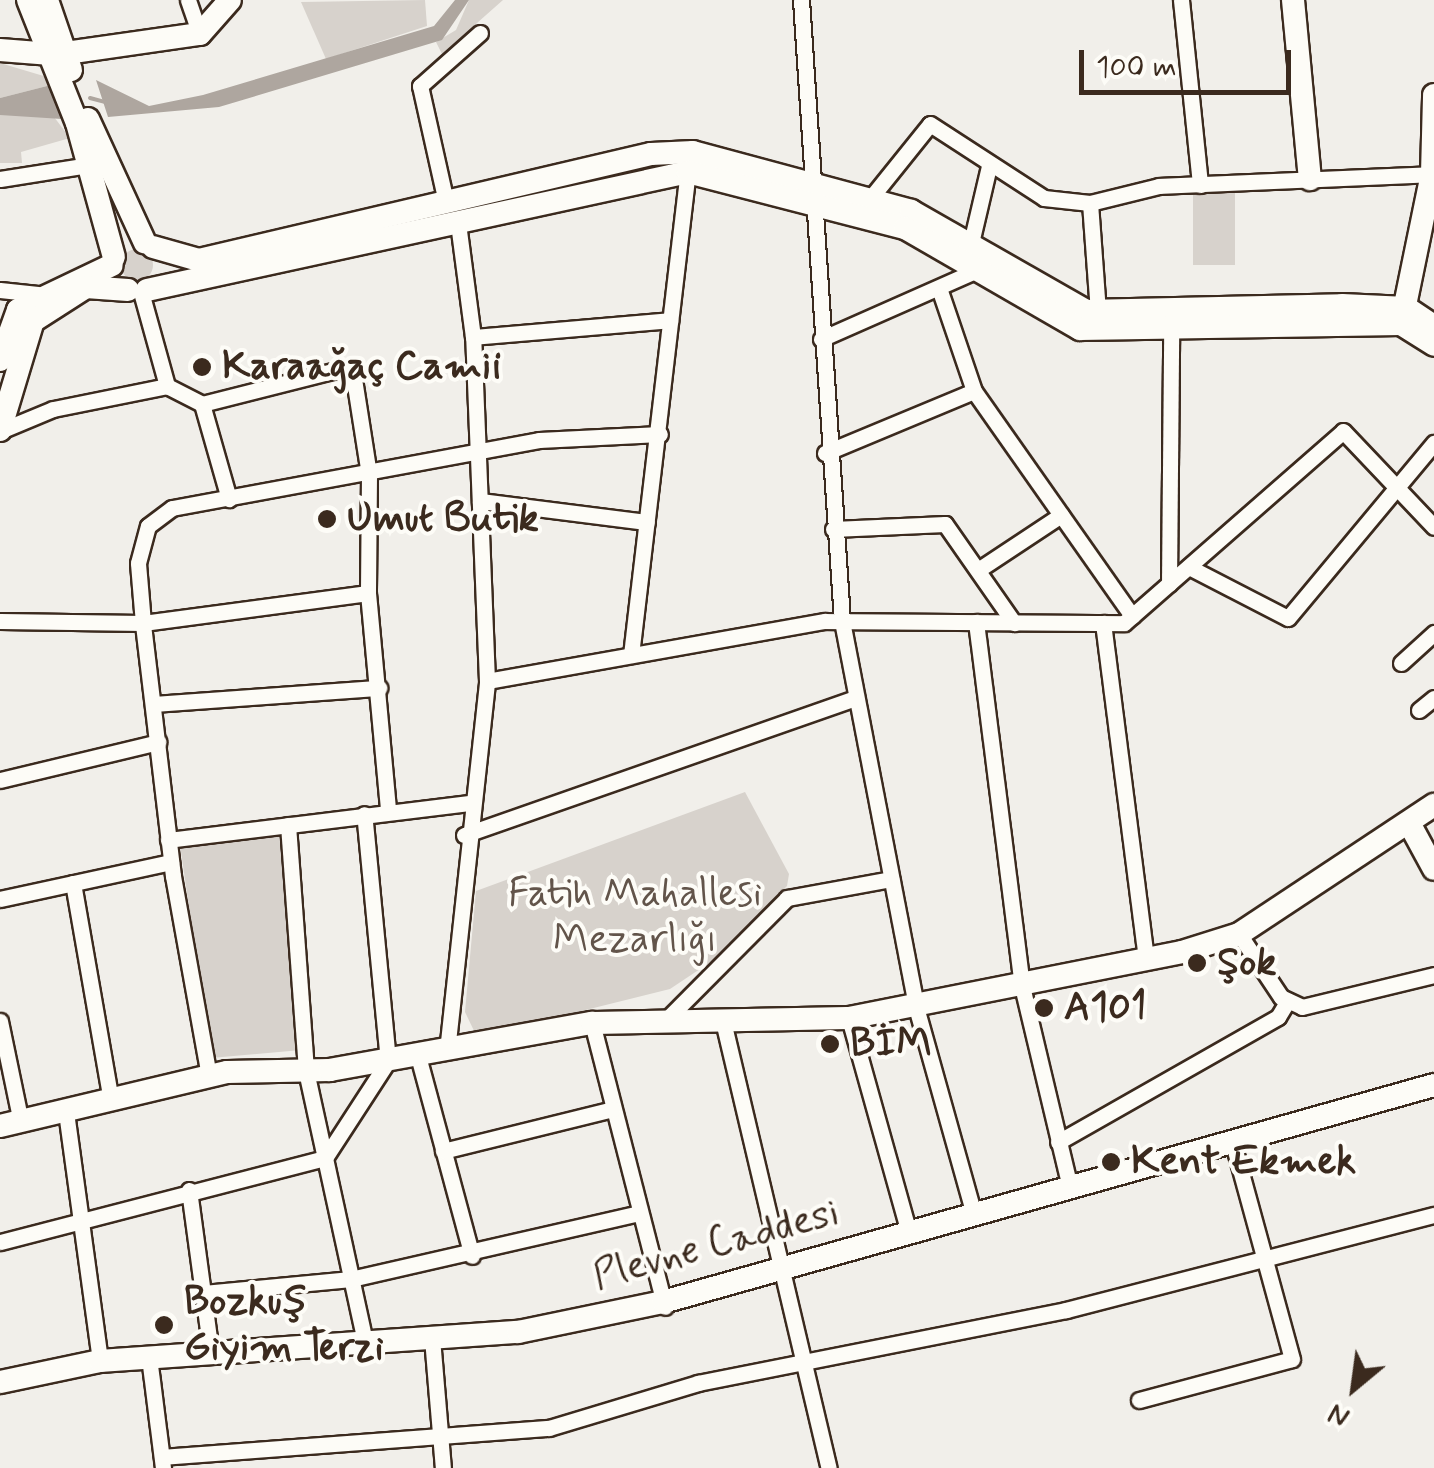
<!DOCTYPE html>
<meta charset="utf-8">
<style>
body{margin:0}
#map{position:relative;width:1434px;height:1468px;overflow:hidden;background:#f1efea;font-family:Mynerve,sans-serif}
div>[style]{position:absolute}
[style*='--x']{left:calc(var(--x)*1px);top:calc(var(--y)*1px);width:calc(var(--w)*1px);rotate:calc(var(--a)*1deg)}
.green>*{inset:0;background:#d7d2cc;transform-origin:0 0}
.round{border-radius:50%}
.water>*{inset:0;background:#aea69f}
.stream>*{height:4px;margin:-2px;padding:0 2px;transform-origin:2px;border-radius:2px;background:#aea69f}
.roads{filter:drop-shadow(2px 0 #3b2a1e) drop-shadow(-2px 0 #3b2a1e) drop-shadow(0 2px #3b2a1e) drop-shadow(0 -2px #3b2a1e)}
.street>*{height:15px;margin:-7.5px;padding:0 7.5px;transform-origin:7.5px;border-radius:7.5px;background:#fdfcf7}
.secondary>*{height:22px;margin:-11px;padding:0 11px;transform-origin:11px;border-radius:11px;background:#fdfcf7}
.dots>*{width:28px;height:28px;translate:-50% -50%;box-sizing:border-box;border:5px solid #fdfcf7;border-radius:50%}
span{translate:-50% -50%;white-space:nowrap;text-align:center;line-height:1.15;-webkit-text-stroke:8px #fdfcf7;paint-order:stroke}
.poi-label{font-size:40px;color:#3b2a1e;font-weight:700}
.left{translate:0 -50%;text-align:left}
.park-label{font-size:40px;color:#62544a}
.street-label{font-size:40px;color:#3b2a1e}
.north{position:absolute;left:1304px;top:1338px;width:100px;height:100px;-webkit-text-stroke:8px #fdfcf7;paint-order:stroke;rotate:209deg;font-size:28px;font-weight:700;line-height:40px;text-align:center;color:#3b2a1e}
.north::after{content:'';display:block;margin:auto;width:35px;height:45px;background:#3b2a1e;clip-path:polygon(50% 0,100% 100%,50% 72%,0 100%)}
.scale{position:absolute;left:1079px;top:50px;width:212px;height:45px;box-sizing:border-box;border:5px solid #3b2a1e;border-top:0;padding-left:12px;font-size:30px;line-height:35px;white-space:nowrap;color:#3b2a1e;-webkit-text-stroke:8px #fdfcf7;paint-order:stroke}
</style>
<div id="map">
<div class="green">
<div style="clip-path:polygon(425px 0,427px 26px,326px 59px,301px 2px)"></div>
<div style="clip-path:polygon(469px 0,503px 0,442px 54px,436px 42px,456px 30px)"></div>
<div style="clip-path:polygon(0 63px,47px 77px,51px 85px,0 98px)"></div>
<div style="clip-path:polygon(51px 113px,70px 138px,21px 152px,22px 163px,0 163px,0 115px)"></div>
<div style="left:1235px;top:188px;width:77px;height:42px;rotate:90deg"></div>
<div class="round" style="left:121px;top:249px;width:32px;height:32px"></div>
<div style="clip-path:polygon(745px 792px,789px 874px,787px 886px,712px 961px,670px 989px,477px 1037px,465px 1012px,476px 891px)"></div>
<div style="clip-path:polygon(275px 832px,283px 837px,301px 1050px,211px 1058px,180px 845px)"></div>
</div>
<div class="water">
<div style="clip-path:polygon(455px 0,469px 0,442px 40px,219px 107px,108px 117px,96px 80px,149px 106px,203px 95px,434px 26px)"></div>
<div style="clip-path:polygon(51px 85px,62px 119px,0 115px,0 98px)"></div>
</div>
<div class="stream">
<div style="--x:90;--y:98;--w:16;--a:15"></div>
</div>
<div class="roads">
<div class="street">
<div style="--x:188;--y:0;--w:36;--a:71"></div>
<div style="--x:801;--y:0;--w:622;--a:86.22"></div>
<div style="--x:842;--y:621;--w:393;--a:79.1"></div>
<div style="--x:916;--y:1007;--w:216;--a:74.4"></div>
<div style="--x:1181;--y:0;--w:186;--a:84.1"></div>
<div style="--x:0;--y:179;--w:89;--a:-9"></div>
<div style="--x:869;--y:200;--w:97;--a:-51.2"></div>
<div style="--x:930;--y:124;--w:136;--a:33"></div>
<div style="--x:1044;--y:198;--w:46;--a:6.2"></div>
<div style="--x:1090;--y:203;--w:71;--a:-13.8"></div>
<div style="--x:1159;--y:186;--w:275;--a:-2.5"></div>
<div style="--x:446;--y:202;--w:119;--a:-102.6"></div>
<div style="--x:420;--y:86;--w:80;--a:-41.5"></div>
<div style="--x:1090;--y:203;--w:110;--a:85.8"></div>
<div style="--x:971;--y:243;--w:79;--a:-76.8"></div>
<div style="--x:0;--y:290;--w:38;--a:6"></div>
<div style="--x:940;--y:291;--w:106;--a:71.2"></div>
<div style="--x:974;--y:391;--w:275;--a:54.9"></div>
<div style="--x:141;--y:292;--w:98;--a:74.5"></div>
<div style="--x:167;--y:386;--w:39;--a:27"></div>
<div style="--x:202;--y:404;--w:99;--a:74.1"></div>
<div style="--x:473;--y:337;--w:198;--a:-4.9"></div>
<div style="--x:821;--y:339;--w:176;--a:-23.8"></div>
<div style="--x:202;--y:404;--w:155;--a:-14.2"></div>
<div style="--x:352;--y:366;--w:110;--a:81.1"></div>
<div style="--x:369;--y:475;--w:118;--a:90.5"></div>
<div style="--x:368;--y:593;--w:218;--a:84.7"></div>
<div style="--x:0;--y:431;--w:57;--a:-22.5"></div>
<div style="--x:53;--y:409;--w:116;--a:-11.4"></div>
<div style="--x:825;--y:453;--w:161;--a:-22.6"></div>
<div style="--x:480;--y:501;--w:168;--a:7.2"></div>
<div style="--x:833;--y:529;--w:112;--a:-2.6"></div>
<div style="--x:945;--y:524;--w:121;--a:55.1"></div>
<div style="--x:1189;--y:567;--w:111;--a:27.3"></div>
<div style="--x:1288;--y:618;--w:228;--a:-50.2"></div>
<div style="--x:981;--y:568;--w:96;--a:-33.5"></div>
<div style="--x:1169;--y:584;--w:253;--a:-89.5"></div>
<div style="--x:0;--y:621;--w:143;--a:0.8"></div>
<div style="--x:143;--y:623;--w:227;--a:-7.6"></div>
<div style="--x:976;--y:622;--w:367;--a:82.8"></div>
<div style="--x:1022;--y:986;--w:208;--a:76.6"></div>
<div style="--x:1103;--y:623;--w:339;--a:82.7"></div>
<div style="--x:631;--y:655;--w:486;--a:-83.3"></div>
<div style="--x:1401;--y:663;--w:45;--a:-42.3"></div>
<div style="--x:487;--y:681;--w:343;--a:-10.1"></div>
<div style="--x:825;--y:621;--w:299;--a:0.4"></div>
<div style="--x:1124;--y:623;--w:291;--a:-41.2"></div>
<div style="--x:1343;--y:431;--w:132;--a:46.5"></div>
<div style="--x:154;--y:704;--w:226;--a:-4.1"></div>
<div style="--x:1419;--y:710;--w:19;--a:-39"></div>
<div style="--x:0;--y:780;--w:163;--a:-13.5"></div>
<div style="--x:288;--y:825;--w:247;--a:85.8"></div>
<div style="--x:306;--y:1071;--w:281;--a:77.7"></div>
<div style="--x:464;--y:835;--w:415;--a:-19.3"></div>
<div style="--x:168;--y:840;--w:302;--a:-7"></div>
<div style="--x:73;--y:883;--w:221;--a:80.1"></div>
<div style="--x:0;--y:899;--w:175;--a:-12.2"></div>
<div style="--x:1239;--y:934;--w:76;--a:56.3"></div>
<div style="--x:1281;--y:997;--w:23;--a:25"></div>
<div style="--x:1302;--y:1007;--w:136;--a:-13.6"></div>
<div style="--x:668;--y:1018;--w:169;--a:-45.2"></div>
<div style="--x:787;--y:898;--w:106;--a:-10.4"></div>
<div style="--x:849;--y:1018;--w:223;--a:74.4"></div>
<div style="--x:0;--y:1021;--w:103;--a:78.3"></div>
<div style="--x:723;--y:1021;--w:459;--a:76.7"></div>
<div style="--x:592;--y:1023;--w:293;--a:75.6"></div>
<div style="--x:447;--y:1051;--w:372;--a:-83.8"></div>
<div style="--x:487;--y:681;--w:344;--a:-92.3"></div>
<div style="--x:473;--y:337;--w:115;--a:-97.5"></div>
<div style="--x:418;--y:1056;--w:207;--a:74.9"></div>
<div style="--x:209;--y:1076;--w:203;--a:-100.2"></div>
<div style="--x:173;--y:876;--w:255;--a:-96.8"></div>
<div style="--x:143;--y:623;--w:60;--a:-94.8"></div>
<div style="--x:138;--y:563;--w:38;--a:-75"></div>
<div style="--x:148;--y:526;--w:30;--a:-37"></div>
<div style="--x:172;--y:508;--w:373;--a:-10.5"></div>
<div style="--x:539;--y:440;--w:121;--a:-2.8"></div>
<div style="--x:66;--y:1112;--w:251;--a:82.2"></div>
<div style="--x:1058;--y:1142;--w:253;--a:-29.6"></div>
<div style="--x:1278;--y:1017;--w:17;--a:-59"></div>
<div style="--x:443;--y:1151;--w:175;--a:-13.9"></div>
<div style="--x:189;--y:1190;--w:163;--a:82.3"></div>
<div style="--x:0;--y:1242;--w:336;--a:-14.5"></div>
<div style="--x:325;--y:1158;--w:116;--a:-57"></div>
<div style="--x:388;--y:1061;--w:248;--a:-95.5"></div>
<div style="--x:203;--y:1293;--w:149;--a:-5.4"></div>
<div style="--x:351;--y:1279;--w:295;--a:-12.9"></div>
<div style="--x:432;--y:1338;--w:130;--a:85.2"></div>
<div style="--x:149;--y:1357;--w:112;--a:82.8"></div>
<div style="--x:1139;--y:1400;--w:158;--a:-15"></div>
<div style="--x:1292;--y:1359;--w:223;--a:-105.3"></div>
<div style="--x:162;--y:1457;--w:388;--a:-4.3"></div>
<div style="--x:549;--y:1428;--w:156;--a:-16.8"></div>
<div style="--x:698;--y:1383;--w:375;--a:-11.2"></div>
<div style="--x:1066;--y:1310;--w:380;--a:-14.5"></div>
</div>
<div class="secondary">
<div style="--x:28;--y:0;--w:132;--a:68.3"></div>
<div style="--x:77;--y:123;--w:139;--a:74.6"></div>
<div style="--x:47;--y:0;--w:74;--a:71.1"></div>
<div style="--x:1293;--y:0;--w:180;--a:84.6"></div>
<div style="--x:0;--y:50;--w:51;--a:4.5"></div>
<div style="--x:66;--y:53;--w:135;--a:-8.1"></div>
<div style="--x:200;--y:34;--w:45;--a:-48.6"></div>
<div style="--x:88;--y:119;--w:136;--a:65.3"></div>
<div style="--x:153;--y:247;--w:48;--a:15.8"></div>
<div style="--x:199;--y:260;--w:464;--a:-13.2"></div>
<div style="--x:651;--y:154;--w:42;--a:-2.7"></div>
<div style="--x:693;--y:152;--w:226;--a:15.1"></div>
<div style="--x:911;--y:211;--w:202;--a:29.7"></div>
<div style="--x:1086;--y:311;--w:256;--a:-1.3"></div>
<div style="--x:1342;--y:305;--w:65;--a:2.6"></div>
<div style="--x:1407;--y:308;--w:32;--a:34"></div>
<div style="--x:147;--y:290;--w:554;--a:-12.3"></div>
<div style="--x:688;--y:172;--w:224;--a:14.5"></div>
<div style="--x:905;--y:228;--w:202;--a:30"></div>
<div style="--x:1080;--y:329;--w:321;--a:-0.9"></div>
<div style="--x:1401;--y:324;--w:39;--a:32"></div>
<div style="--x:1402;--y:320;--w:149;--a:-78.4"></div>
<div style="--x:1432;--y:174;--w:79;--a:-88.5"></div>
<div style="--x:0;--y:360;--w:53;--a:-70.2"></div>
<div style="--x:18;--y:310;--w:104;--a:-25.6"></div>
<div style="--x:0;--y:430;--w:114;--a:-73.2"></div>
<div style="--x:33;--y:321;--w:63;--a:-32.7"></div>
<div style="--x:86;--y:287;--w:42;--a:4.1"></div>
<div style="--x:1409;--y:823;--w:52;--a:61.5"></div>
<div style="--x:0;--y:1126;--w:233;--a:-13.4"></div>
<div style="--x:227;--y:1072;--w:103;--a:-1.1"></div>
<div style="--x:330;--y:1070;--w:266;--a:-10.2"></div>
<div style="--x:592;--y:1023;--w:257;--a:-1.1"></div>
<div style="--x:849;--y:1018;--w:339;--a:-11.2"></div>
<div style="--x:1182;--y:952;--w:60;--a:-17.5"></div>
<div style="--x:1239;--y:934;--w:234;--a:-33.5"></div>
<div style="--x:0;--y:1382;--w:102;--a:-11.9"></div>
<div style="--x:100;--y:1361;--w:419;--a:-4"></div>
<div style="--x:518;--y:1332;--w:148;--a:-11.7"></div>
<div style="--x:663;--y:1302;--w:801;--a:-15.72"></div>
</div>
</div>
<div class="dots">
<div style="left:202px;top:367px;background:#3b2a1e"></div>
<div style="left:327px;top:519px;background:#3b2a1e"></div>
<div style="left:1197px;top:963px;background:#3b2a1e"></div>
<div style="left:1044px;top:1008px;background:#3b2a1e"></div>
<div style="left:830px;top:1044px;background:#3b2a1e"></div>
<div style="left:1111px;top:1162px;background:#3b2a1e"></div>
<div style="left:164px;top:1325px;background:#3b2a1e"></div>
</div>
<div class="poi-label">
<span class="left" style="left:222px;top:367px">Karaağaç Camii</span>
<span class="left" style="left:347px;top:519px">Umut Butik</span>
<span class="left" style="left:1217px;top:963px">Şok</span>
<span class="left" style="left:1064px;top:1008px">A101</span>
<span class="left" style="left:850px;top:1044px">BİM</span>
<span class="left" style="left:1131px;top:1162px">Kent Ekmek</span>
<span class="left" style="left:184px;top:1325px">Bozkuş<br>Giyim Terzi</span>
</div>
<div class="park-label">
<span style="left:635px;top:917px">Fatih Mahallesi<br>Mezarlığı</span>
</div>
<div class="street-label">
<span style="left:716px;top:1245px;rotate:-15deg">Plevne Caddesi</span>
</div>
<div class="north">N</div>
<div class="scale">100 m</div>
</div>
